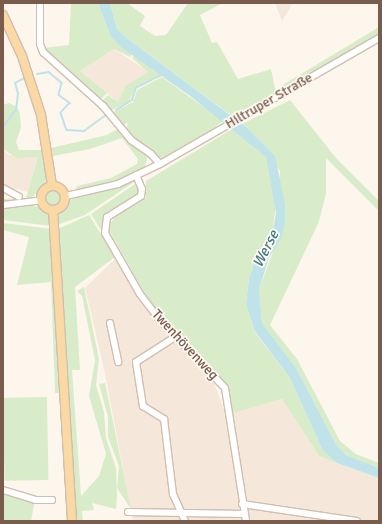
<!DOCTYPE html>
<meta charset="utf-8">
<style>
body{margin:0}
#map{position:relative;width:382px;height:524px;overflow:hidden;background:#fdf6ec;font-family:Signika,sans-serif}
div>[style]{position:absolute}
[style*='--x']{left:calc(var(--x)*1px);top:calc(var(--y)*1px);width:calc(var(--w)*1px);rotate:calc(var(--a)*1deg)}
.residential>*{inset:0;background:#f5e8da}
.green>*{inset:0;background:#d8ecc9;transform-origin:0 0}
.round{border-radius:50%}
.water>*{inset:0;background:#bfe3e8}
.stream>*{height:1.5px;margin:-0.75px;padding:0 0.75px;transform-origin:0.75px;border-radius:0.75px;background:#bfe3e8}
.roads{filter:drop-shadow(1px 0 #d1beb0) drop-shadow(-1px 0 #d1beb0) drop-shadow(0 1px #d1beb0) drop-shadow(0 -1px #d1beb0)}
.minor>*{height:6px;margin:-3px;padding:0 3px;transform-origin:3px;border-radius:3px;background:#fff}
.major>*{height:8px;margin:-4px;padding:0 4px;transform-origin:4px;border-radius:4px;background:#fbd9a5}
.major>.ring{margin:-4px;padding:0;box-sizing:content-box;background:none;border:8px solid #fbd9a5;border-radius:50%}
span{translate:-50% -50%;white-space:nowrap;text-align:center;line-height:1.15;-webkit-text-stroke:3.5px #fffaf3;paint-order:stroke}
.street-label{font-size:14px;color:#7a5c4d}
.water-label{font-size:15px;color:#437c86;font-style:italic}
.frame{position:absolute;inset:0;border:4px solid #7a5c4d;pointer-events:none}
</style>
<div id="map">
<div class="residential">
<div style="clip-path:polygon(275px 3px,293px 3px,282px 21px)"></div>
<div style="clip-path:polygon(114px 49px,149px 72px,125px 86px,118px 102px,80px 71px)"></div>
<div style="clip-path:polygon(3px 149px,9px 155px,38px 156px,28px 192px,3px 186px)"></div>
<div style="clip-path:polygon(115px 259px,142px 302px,171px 338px,214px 383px,226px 415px,282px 399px,319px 456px,379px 478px,379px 521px,133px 521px,104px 369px,85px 288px)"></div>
</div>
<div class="green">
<div style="clip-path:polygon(71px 3px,98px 3px,110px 35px,132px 54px,130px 57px,114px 49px,80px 71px,107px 93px,99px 101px,44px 48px,69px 45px)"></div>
<div style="clip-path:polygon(110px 3px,127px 3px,145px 16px,140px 26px,155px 36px,166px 35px,188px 3px,223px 3px,200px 15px,212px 43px,217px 42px,238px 79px,271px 69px,276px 93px,232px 116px,128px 39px,117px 29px)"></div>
<div style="clip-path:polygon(379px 27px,379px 35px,286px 88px,281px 86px)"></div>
<div style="clip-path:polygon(134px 56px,161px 75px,136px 87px,129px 101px,112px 110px,101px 102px,108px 95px,118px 102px,125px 86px,148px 72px,132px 58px)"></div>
<div style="clip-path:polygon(162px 77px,223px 121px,201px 137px,161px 158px,134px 139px,126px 129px,128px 123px,123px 125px,113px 112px,133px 102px,137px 90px)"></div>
<div style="clip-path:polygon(290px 100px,336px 158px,379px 201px,379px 211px,326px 158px,326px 194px,318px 224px,270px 325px,297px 359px,340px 441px,356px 454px,379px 463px,379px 468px,346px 455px,337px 446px,296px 368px,262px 323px,259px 289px,274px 249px,280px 171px,242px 124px)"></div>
<div style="clip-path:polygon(9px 103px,17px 107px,20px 114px,21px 127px,16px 142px,19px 150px,45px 150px,48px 173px,46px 181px,34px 196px,26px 199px,3px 203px,3px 199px,26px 198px,38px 157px,17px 158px,3px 149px,3px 105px)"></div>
<div style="clip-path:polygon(119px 128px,120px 134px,125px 134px,135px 147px,148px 155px,145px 167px,114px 182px,76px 190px,77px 186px,111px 178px,137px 164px,138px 159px,122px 138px,90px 149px,53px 156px,51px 148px,107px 135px)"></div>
<div style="clip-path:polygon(232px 129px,266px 157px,276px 204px,272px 235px,259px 251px,249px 278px,246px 304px,254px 331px,290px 378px,323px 451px,337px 463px,319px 456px,282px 399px,233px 413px,228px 388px,178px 336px,145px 294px,108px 228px,115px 216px,146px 198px,146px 181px)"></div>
<div style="clip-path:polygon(132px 181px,134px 182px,85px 215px,57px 225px,60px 212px,70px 200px)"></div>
<div style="clip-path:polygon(135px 184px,139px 193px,108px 212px,101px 230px,91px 214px)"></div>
<div class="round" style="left:44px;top:189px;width:18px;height:18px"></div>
<div style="clip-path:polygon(25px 205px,41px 207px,48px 212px,51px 226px,3px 220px,3px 208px)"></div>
<div style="clip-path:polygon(89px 215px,115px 257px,75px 287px,80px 370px,72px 370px,81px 496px,99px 476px,106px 454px,89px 396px,95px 360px,82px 296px,77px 291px,84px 287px,99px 359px,96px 385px,104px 412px,106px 438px,116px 468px,117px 496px,116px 509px,92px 503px,94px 510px,82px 511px,83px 521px,75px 521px,58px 229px)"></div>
<div style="clip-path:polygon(3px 223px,52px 229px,62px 393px,55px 393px,51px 282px,17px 285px,29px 237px,3px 230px)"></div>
<div style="clip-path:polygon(105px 383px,131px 509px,117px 488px,119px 466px,108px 437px,108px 417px,99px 384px)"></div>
<div style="left:47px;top:397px;width:83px;height:44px;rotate:89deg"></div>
<div style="clip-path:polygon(3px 490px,35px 500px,31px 521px,3px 521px)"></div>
</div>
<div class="water">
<div style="clip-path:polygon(98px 3px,110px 3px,117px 29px,128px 39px,246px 127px,275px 156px,285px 204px,285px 221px,282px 237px,269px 258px,259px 289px,262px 323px,296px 368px,337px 446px,346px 455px,379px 468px,379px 478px,337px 463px,323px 451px,290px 378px,254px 330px,246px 304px,249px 278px,259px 251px,272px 235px,276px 213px,266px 157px,190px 96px,122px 48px,110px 35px)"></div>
</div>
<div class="stream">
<div style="--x:37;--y:74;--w:12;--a:-9"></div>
<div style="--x:49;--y:72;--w:17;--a:40"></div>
<div style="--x:62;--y:83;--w:12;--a:104"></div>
<div style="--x:59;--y:95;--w:14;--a:36"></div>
<div style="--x:70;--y:103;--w:13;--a:132"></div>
<div style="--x:61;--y:113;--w:18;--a:71"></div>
<div style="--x:67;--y:130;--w:17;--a:3"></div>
<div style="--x:84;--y:131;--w:27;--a:-36"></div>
<div style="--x:116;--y:110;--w:19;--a:-32"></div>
<div style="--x:132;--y:100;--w:13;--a:-72"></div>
<div style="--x:136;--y:88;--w:29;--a:-27"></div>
<div style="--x:3;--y:127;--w:21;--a:-53"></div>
<div style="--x:16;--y:110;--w:16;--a:-83"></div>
<div style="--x:18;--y:94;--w:11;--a:-105"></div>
<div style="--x:15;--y:83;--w:9;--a:-27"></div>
</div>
<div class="roads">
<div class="minor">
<div style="--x:40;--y:3;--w:41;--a:90"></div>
<div style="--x:40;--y:44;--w:9;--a:69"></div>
<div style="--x:43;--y:52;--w:81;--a:42"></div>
<div style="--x:103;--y:106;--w:44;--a:50.5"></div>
<div style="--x:131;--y:140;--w:24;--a:35"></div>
<div style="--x:151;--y:154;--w:13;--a:48"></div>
<div style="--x:136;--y:175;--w:15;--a:67"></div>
<div style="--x:142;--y:189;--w:7;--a:98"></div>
<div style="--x:141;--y:196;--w:40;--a:148"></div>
<div style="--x:107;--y:217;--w:16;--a:97"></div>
<div style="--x:105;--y:233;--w:70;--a:60.2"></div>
<div style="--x:140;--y:294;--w:31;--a:53"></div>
<div style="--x:159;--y:319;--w:95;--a:46.3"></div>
<div style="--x:225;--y:388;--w:135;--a:81"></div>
<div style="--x:3;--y:188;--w:18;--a:29"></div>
<div style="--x:66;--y:196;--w:53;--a:-13"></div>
<div style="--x:118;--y:184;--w:47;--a:-25.5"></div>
<div style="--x:160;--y:164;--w:253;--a:-29.9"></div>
<div style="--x:3;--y:205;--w:38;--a:-7"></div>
<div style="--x:110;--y:323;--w:40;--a:78"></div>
<div style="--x:175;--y:337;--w:46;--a:147.3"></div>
<div style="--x:136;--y:362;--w:45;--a:81"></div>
<div style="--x:143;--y:406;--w:25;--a:32"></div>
<div style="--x:164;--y:419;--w:76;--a:83.2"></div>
<div style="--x:173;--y:494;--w:30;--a:66"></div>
<div style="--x:3;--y:490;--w:34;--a:17"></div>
<div style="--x:35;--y:500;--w:17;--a:0"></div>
<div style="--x:242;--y:504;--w:116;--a:8.4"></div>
<div style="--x:128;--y:512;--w:116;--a:1"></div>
</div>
<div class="major">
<div style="--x:3;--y:15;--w:45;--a:65.1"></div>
<div style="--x:22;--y:56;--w:62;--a:72.1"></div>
<div style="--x:41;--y:115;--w:71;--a:81.1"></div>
<div class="ring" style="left:41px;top:186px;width:16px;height:16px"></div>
<div style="--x:53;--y:210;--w:312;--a:86.5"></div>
</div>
</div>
<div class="street-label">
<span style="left:269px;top:101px;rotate:-30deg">Hiltruper Straße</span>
<span style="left:185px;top:345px;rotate:47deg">Twenhövenweg</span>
</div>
<div class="water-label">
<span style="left:266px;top:249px;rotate:-63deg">Werse</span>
</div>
<div class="frame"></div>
</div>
